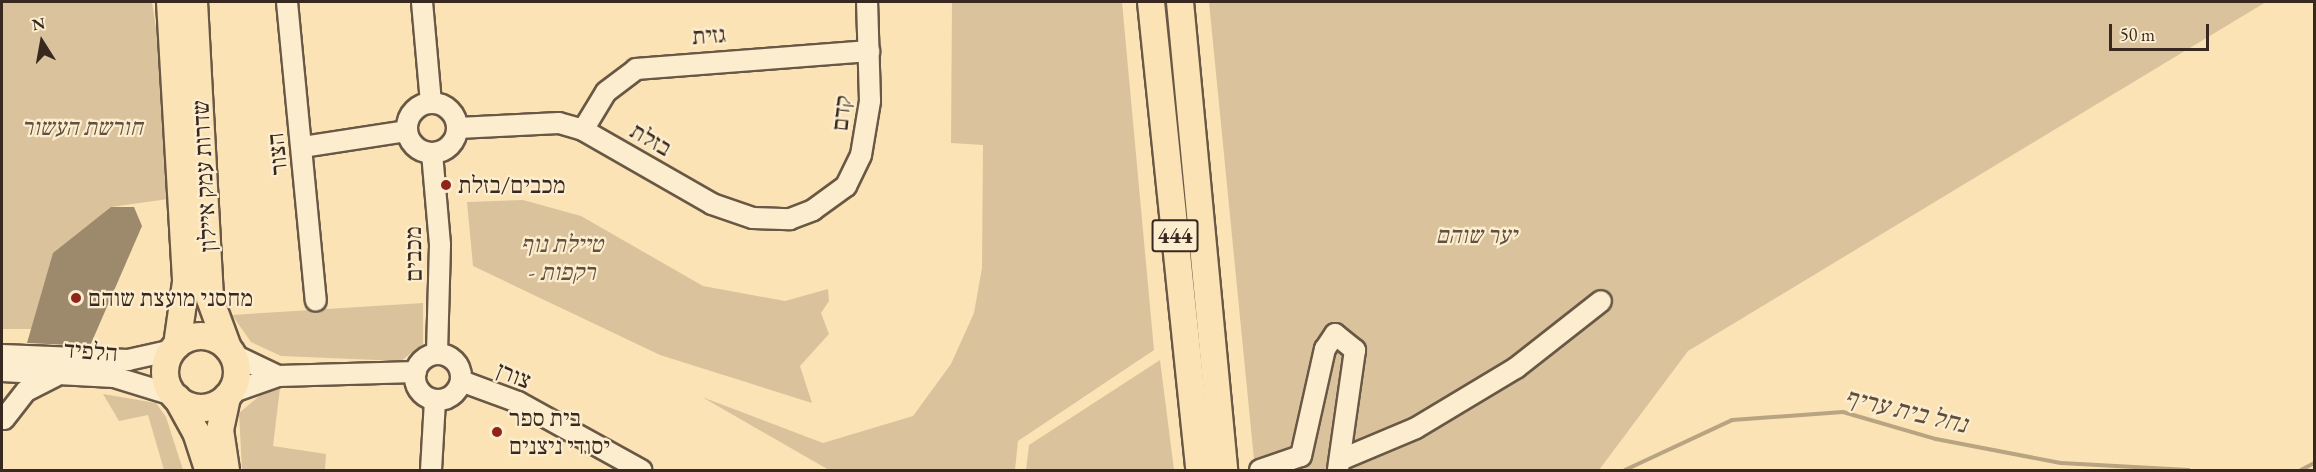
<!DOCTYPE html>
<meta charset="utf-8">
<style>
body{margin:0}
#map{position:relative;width:2316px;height:472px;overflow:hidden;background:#fbe3b5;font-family:"EB Garamond","Frank Ruhl Libre",serif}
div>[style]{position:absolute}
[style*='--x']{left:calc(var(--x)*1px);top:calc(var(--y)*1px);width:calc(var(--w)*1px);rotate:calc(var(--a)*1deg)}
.green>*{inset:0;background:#dac39c}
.stream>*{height:4px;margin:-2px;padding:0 2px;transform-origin:2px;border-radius:2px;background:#b9a482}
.building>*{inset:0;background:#9d8a6d}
.roads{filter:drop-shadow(2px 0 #695845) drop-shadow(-2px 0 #695845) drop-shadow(0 2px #695845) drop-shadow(0 -2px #695845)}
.minor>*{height:20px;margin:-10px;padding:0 10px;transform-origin:10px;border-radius:10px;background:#fcedcf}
.minor>.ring{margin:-10px;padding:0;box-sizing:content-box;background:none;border:20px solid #fcedcf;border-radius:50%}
.major>*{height:26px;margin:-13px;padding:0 13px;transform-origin:13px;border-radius:13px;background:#fbe3b5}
.major>.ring{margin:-13px;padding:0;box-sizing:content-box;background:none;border:26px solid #fbe3b5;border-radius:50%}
.dots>*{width:16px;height:16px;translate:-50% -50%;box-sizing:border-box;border:3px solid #fcedcf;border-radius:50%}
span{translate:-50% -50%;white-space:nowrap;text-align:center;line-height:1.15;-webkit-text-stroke:4.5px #fcedcf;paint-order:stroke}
.shield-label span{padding:2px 4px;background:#fcedcf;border:2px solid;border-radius:4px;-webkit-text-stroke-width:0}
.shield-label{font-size:22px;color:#382920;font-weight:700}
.street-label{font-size:24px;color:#382920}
.park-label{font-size:24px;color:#60503f;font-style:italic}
.poi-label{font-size:24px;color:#382920}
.left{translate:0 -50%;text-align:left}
.water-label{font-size:26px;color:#5f4e3d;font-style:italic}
.frame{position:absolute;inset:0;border:3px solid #382920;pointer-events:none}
.north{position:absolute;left:12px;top:12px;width:60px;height:60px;-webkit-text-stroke:4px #fcedcf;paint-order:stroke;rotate:349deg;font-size:16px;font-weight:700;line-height:24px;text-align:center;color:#382920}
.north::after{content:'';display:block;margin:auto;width:21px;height:27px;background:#382920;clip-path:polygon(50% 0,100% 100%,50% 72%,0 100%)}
.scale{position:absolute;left:2109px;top:24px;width:100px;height:27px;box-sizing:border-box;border:3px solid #382920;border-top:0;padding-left:8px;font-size:18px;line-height:21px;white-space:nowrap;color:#382920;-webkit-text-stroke:4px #fcedcf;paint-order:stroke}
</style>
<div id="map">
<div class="green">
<div style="clip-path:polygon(2px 2px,152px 2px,158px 42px,168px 199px,111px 207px,63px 250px,37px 329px,2px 329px)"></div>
<div style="clip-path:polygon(952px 2px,1122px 2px,1154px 350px,1018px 441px,1015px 470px,829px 470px,702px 397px,823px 443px,913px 416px,951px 364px,974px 313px,982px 268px,983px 145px,951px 143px)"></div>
<div style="clip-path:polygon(1209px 2px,2266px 2px,1688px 351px,1599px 470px,1255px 470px)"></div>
<div style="clip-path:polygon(523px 200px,581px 216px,703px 286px,785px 301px,828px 289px,829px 301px,821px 313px,829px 334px,800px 366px,812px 403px,660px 355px,473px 266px,467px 202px)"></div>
<div style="clip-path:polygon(423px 303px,423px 344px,401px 361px,281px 356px,251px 342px,232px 315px)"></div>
<div style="clip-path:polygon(1160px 360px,1174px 470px,1026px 470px,1029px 445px)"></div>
<div style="clip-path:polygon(280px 388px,273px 446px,326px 454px,325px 470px,242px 470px,239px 413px,263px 393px)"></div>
<div style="clip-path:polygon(103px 394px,156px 403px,166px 417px,183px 470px,164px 470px,148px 415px,119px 421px)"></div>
</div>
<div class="stream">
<div style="--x:1625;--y:470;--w:118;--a:-25"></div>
<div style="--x:1732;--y:420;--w:111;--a:-4.1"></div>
<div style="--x:1843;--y:412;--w:97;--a:16.2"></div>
<div style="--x:1936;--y:439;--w:127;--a:10.9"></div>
<div style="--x:2061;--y:463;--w:128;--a:3.1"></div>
<div style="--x:2301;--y:470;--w:15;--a:-28"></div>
</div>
<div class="building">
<div style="clip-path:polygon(111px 207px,134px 207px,142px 226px,90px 346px,27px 343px,53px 253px)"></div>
</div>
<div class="roads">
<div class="minor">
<div style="--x:287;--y:2;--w:300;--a:84.5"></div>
<div style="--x:422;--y:2;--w:100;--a:84.9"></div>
<div class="ring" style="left:407px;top:103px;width:30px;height:30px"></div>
<div style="--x:458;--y:128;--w:101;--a:-2.8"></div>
<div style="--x:559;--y:123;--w:25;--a:16"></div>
<div style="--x:583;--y:130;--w:149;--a:29.8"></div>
<div style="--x:712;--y:204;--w:43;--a:18.9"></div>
<div style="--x:753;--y:218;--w:37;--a:2"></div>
<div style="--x:790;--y:219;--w:25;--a:-21"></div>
<div style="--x:813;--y:210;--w:41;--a:-36"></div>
<div style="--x:846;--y:186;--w:34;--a:-64"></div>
<div style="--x:861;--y:155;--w:55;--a:-80.5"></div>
<div style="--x:870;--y:101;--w:99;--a:-91.7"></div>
<div style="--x:583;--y:130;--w:44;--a:-58.8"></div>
<div style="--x:606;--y:92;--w:38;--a:-37"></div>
<div style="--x:636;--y:69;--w:234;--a:-4.4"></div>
<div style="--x:302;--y:147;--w:105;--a:-8.7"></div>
<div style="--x:432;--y:153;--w:92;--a:85"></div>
<div style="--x:440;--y:245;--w:109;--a:91.6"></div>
<div style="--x:232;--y:354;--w:51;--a:25.6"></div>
<div style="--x:278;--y:376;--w:138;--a:-1.7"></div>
<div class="ring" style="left:415px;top:354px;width:26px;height:26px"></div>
<div style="--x:2;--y:355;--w:126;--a:2.3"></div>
<div style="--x:128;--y:360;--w:46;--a:-12.5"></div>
<div style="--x:2;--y:371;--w:112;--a:3.1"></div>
<div style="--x:114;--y:377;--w:62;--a:17"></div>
<div style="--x:461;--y:381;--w:61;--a:20.2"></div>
<div style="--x:518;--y:402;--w:141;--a:28.9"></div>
<div style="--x:230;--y:393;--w:51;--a:-19.5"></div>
<div style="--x:4;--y:419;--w:36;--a:-52"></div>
<div style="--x:26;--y:391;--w:33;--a:-27"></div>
<div style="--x:1340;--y:460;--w:82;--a:-22.8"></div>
<div style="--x:1416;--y:428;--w:117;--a:-31"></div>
<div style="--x:1516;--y:368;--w:108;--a:-38.2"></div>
<div style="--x:431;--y:470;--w:70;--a:-86.7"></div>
<div style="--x:1260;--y:470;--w:43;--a:-18.9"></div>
<div style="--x:1301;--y:456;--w:110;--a:-77.4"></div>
<div style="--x:1325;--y:349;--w:18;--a:-56"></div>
<div style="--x:1335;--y:334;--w:26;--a:39"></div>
<div style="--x:1355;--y:350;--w:121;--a:98.1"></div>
</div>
<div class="major">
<div style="--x:170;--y:2;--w:280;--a:86.7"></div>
<div style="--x:186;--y:282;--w:64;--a:98.1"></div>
<div style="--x:194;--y:2;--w:297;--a:86.9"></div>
<div style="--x:210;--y:299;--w:52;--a:69.8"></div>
<div style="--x:1151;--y:2;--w:470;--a:84.1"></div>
<div style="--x:1180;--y:2;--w:470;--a:84.6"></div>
<div class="ring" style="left:165px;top:336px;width:46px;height:46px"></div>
<div style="--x:177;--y:398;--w:39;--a:61"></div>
<div style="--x:196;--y:432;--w:40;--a:72"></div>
<div style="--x:226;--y:470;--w:40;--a:-98.5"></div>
<div style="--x:220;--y:430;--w:34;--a:-78"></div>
</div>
</div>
<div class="dots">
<div style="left:446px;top:185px;background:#8f2418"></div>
<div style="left:76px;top:298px;background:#8f2418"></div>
<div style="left:497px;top:432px;background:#8f2418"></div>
</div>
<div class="shield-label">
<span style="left:1175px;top:236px">444</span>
</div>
<div class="street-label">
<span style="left:709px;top:35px;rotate:-4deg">גזית</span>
<span style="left:841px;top:113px;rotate:-84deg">קדם</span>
<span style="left:651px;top:139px;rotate:30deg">בזלת</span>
<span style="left:277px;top:154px;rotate:-96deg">הצור</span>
<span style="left:204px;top:176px;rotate:-93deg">שדרות עמק איילון</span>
<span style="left:413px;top:254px;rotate:-91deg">מכבים</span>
<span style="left:91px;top:351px;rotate:4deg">הלפיד</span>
<span style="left:514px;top:375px;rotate:22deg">צורן</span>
</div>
<div class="park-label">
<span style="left:82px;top:127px">חורשת העשור</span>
<span style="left:1476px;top:235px">יער שוהם</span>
<span style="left:562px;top:258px">טיילת נוף<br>- רקפות</span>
</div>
<div class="poi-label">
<span class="left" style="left:458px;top:185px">מכבים/בזלת</span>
<span class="left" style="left:88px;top:298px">מחסני מועצת שוהם</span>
<span class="left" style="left:509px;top:432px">בית ספר<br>יסודי ניצנים</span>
</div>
<div class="water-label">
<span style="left:1906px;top:411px;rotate:13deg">נחל בית עריף</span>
</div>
<div class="frame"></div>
<div class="north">N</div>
<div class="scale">50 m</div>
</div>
